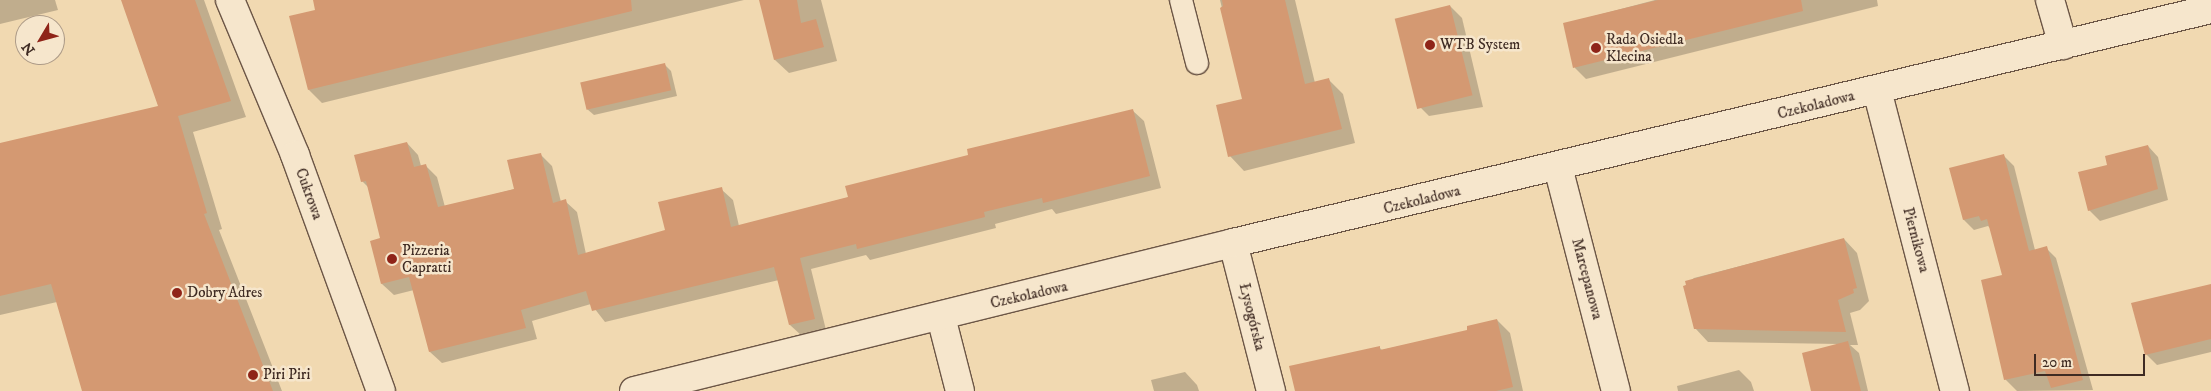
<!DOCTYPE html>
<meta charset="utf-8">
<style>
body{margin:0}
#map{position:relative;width:2211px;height:391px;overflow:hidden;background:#f1d9b1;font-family:"IM FELL DW Pica",serif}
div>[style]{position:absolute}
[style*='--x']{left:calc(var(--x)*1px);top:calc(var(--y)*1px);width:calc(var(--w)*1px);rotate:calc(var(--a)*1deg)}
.shadow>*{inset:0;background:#0003}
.building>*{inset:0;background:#d49972;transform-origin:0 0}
.roads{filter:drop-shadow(1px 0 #6c5646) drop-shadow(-1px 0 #6c5646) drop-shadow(0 1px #6c5646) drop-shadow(0 -1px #6c5646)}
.service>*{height:22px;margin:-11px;padding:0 11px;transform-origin:11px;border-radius:11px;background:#f6e6cc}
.minor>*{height:28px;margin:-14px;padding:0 14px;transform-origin:14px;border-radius:14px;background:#f6e6cc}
.tertiary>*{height:28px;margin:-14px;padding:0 14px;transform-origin:14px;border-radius:14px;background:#f6e6cc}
.dots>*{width:14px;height:14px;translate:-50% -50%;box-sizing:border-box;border:2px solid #f6e6cc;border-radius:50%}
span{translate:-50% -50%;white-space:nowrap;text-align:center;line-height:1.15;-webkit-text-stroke:5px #f6e6cc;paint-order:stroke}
.poi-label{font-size:15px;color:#3f2b23}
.left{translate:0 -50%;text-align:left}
.street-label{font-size:15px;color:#3f2b23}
.north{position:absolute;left:15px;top:15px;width:50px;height:50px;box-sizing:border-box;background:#f6e6cc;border:1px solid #ad9b88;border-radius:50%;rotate:233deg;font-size:14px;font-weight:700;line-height:20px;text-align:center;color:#3f2b23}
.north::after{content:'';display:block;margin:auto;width:18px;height:22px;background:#8f2418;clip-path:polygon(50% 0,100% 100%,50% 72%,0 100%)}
.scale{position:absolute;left:2034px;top:354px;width:111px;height:22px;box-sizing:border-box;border:2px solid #3f2b23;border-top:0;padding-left:6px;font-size:15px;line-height:18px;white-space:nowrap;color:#3f2b23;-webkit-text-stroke:4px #f6e6cc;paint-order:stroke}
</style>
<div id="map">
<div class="shadow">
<div style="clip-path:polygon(0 0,55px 0,58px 10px,0 24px)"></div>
<div style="clip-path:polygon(122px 0,204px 0,246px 117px,193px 132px,222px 229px,219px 230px,282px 391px,83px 391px,57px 302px,0 315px,0 144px,159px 107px)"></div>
<div style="clip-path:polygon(314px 0,744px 0,322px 103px,309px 90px,317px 11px)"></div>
<div style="clip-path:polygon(760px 0,821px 0,837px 61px,789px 73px,775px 60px)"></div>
<div style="clip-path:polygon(1220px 0,1295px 0,1315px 83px,1329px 80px,1343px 94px,1355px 143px,1244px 171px,1230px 156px,1244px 100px)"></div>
<div style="clip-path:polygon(1655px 0,1877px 0,1878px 6px,1586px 79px,1575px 68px,1564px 24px)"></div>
<div style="clip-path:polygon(1450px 6px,1462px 18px,1483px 107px,1429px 116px,1417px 104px)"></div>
<div style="clip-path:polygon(665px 65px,671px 71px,677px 96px,594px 115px,587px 109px)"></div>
<div style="clip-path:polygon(1132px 110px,1144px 121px,1161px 188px,1056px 214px,1052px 209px,995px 224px,996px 228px,870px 260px,866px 255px,811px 269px,826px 330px,802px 336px,790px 325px,779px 280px,605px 322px,591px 304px,532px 321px,537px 339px,442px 363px,430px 352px,414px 290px,394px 295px,382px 284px,382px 239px,369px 188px,362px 181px,407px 143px,418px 155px,421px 166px,425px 165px,437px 177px,445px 207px,515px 189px,540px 154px,552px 166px,561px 202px,565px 201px,577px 212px,586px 254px,667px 231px,721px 189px,733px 200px,739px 226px,850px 197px,970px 156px)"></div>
<div style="clip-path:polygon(2148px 146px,2158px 157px,2168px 200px,2100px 221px,2089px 210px,2109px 165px)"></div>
<div style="clip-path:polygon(2004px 156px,2014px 166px,2035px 250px,2046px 248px,2056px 258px,2093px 390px,2017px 391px,2005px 379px,2004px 276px,1992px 230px,1988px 226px,1974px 230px,1964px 220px,1951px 169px)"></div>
<div style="clip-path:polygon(1844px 239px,1857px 253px,1869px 301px,1860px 310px,1850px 313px,1858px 345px,1850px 345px,1859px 353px,1868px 391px,1813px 391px,1838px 344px,1708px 342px,1695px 328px,1684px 287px,1694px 278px)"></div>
<div style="clip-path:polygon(2211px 285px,2211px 352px,2157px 365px,2146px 354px)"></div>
<div style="clip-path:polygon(1497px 320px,1510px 333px,1523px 391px,1296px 391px,1379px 347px,1382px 350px,1468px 331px)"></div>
<div style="clip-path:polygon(1739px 370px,1751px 382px,1754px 391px,1678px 391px,1677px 386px)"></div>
<div style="clip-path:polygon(1185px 372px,1197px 385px,1199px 391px,1154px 391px,1151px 380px)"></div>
</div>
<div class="building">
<div style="clip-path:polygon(121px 0,195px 0,231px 101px,178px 116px,207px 213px,204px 214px,273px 391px,82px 391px,51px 284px,0 296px,0 143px,158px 106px)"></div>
<div style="clip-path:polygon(313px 0,631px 0,632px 11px,308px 90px,289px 16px,315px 10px)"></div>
<div style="clip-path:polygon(759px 0,797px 0,801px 23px,816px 19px,824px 47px,774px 60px)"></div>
<div style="clip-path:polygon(1222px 0,1285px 0,1305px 84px,1329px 78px,1342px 129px,1228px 157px,1216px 105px,1242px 99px,1220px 8px,1223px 6px)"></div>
<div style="clip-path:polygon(1658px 0,1801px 0,1803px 11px,1573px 68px,1563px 23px)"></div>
<div style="left:1450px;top:5px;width:93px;height:57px;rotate:76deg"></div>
<div style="left:665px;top:63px;width:28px;height:87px;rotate:77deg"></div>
<div style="clip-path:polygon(1133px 109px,1150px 176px,1043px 203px,1042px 198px,984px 212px,985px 217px,857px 249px,856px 244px,800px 258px,815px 319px,789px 325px,774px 267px,592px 311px,586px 291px,521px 310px,526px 328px,429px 352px,409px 277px,381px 284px,370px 241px,380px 238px,366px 181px,361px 182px,354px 155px,407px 142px,414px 167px,426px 164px,438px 207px,514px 189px,507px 160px,541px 153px,553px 203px,566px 199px,578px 255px,665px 230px,658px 202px,722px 187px,731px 227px,848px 197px,845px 186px,968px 155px,967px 149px)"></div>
<div style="clip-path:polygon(2148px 145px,2158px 189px,2088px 211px,2078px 172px,2107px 165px,2105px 156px)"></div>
<div style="clip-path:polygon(2004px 154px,2029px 251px,2047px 246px,2083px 380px,2051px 388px,2045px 371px,2004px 380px,1981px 280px,2002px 275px,1987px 219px,1981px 221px,1979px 216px,1963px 220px,1949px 168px)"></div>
<div style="clip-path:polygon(1844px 238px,1857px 288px,1853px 289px,1854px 293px,1838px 300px,1846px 332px,1694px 329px,1683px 286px,1686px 285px,1685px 281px)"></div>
<div style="clip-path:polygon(2211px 284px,2211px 339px,2145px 355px,2131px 303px)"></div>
<div style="clip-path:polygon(1497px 319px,1513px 387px,1496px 391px,1295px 391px,1289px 366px,1380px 346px,1380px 350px,1467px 330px,1467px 326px)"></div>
<div style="clip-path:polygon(1848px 341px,1861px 391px,1811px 391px,1802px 353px)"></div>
</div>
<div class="roads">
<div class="service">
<div style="--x:1181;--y:0;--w:65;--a:75.7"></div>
</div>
<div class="minor">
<div style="--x:230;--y:0;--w:168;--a:67.2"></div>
<div style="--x:295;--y:155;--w:251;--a:70"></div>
<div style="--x:2050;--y:0;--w:47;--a:73.9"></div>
<div style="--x:1877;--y:90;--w:311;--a:75.5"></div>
<div style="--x:1558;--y:167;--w:231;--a:75.5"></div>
<div style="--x:1233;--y:243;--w:153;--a:75.6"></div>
<div style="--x:941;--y:317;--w:76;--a:75.6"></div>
</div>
<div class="tertiary">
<div style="--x:634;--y:391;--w:617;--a:-13.88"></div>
<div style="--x:1233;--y:243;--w:1006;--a:-13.46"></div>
</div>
</div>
<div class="dots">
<div style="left:1430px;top:45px;background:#8f2418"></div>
<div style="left:1596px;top:48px;background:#8f2418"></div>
<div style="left:392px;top:259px;background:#8f2418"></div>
<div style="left:177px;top:293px;background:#8f2418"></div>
<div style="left:253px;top:375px;background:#8f2418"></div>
</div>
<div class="poi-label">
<span class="left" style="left:1606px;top:48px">Rada Osiedla<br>Klecina</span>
<span class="left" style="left:1440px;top:45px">WTB System</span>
<span class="left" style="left:402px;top:259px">Pizzeria<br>Capratti</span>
<span class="left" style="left:187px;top:293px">Dobry Adres</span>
<span class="left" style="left:263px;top:375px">Piri Piri</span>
</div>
<div class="street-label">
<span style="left:1816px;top:105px;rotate:-14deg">Czekoladowa</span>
<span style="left:309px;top:194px;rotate:70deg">Cukrowa</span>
<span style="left:1422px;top:200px;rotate:-14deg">Czekoladowa</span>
<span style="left:1916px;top:240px;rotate:75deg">Piernikowa</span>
<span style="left:1587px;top:279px;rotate:75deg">Marcepanowa</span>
<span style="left:1029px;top:295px;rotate:-13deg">Czekoladowa</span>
<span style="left:1252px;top:317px;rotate:76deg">Łysogórska</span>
</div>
<div class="north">N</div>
<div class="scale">20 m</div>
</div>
